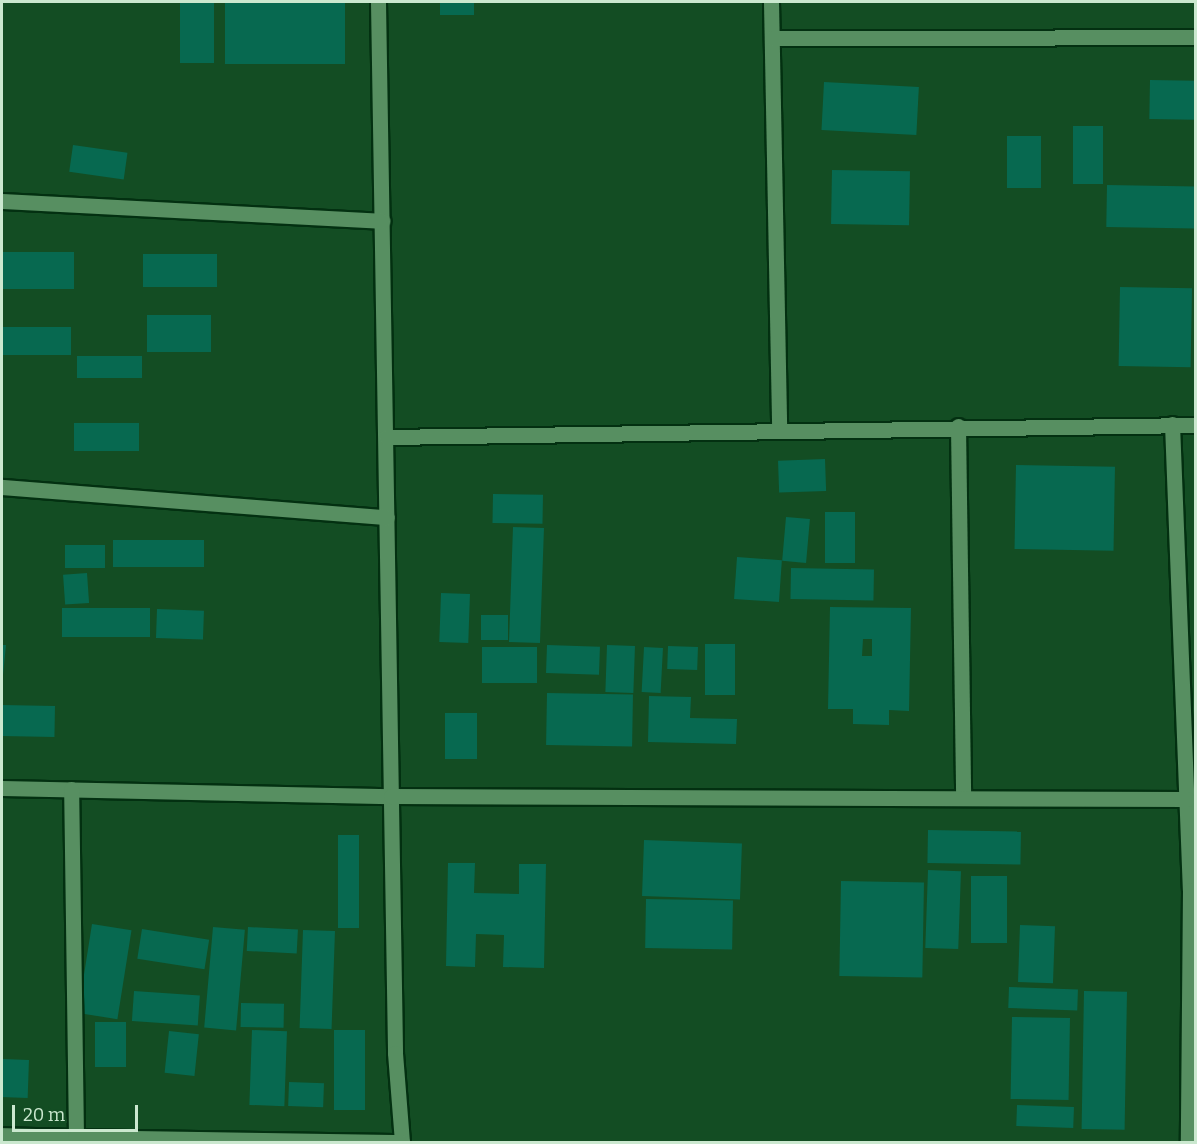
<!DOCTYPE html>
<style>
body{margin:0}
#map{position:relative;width:1197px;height:1144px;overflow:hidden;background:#134d23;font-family:Bitter,serif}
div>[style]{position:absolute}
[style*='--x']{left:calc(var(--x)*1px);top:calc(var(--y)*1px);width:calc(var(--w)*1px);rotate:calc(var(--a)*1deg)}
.building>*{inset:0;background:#076950;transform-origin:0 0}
.roads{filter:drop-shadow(2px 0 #033011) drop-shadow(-2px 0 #033011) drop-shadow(0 2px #033011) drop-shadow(0 -2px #033011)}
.minor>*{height:15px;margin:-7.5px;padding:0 7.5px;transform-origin:7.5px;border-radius:7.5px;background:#578f61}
span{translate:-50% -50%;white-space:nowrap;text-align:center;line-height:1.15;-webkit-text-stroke:4.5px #134d23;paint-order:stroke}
.frame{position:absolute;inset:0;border:3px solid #cbe8cf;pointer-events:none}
.scale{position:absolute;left:12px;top:1105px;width:126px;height:27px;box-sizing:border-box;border:3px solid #cbe8cf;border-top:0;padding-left:8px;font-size:18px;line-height:21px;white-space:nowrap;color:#cbe8cf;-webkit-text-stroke:4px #134d23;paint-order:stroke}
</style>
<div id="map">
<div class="building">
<div style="left:180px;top:2px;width:34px;height:61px"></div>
<div style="left:225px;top:2px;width:120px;height:62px"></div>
<div style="left:440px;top:2px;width:34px;height:13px"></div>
<div style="left:1150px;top:80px;width:46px;height:39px;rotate:1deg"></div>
<div style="left:824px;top:82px;width:95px;height:48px;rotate:3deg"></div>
<div style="left:1073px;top:126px;width:30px;height:58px"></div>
<div style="left:1007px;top:136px;width:34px;height:52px"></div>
<div style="left:73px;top:145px;width:55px;height:27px;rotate:8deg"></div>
<div style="left:832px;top:170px;width:78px;height:54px;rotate:1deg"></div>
<div style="left:1107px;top:185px;width:89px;height:42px;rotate:1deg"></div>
<div style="left:2px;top:252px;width:72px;height:37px"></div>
<div style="left:143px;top:254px;width:74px;height:33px"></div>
<div style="left:1120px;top:287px;width:72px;height:79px;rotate:1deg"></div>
<div style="left:211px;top:315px;width:37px;height:64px;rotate:90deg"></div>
<div style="left:71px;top:327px;width:28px;height:69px;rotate:90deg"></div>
<div style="left:77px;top:356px;width:65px;height:22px"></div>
<div style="left:74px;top:423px;width:65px;height:28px"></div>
<div style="left:825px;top:459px;width:32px;height:47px;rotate:88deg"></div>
<div style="left:1016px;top:465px;width:99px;height:84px;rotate:1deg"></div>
<div style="left:493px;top:494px;width:50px;height:29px;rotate:1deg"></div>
<div style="left:825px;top:512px;width:30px;height:51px"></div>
<div style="left:786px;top:517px;width:24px;height:44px;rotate:5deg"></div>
<div style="left:513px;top:527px;width:31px;height:115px;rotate:2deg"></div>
<div style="left:113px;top:540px;width:91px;height:27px"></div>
<div style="left:65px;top:545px;width:40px;height:23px"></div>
<div style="left:737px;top:557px;width:45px;height:42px;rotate:4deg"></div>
<div style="left:791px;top:568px;width:83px;height:31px;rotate:1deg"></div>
<div style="left:87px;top:573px;width:30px;height:24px;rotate:86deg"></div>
<div style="left:441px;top:593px;width:29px;height:49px;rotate:2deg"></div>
<div style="clip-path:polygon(evenodd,830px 607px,911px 608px,909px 711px,889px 710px,889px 725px,853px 724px,853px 709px,828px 709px,830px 607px,863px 639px,872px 639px,872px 656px,862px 656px,863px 639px)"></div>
<div style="left:62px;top:608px;width:88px;height:29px"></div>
<div style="left:157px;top:609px;width:47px;height:29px;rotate:2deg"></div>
<div style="left:481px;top:615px;width:27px;height:25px"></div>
<div style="left:705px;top:644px;width:30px;height:51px"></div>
<div style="clip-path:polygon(2px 645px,6px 645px,3px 675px,2px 675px)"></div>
<div style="left:547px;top:645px;width:53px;height:28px;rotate:2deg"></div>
<div style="left:607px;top:645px;width:28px;height:47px;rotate:2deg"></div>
<div style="left:668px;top:646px;width:30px;height:23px;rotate:2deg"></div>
<div style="left:482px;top:647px;width:55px;height:36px"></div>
<div style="left:644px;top:647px;width:19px;height:45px;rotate:3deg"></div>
<div style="left:547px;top:693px;width:86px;height:52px;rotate:1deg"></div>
<div style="clip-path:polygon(649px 696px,691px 697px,690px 718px,737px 719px,736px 744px,648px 742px)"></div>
<div style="left:2px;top:705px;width:53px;height:31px;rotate:1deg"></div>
<div style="left:445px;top:713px;width:32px;height:46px"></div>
<div style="left:928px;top:830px;width:93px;height:33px;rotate:1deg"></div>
<div style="left:338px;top:835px;width:21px;height:93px"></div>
<div style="left:644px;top:840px;width:98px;height:56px;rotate:2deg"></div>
<div style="clip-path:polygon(448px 863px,475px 863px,474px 893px,519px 894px,519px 864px,546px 864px,544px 968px,503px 967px,504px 935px,476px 934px,475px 967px,446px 966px)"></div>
<div style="left:928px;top:870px;width:33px;height:78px;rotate:2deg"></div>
<div style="left:971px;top:876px;width:36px;height:67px"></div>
<div style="left:841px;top:881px;width:83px;height:95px;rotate:1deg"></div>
<div style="left:646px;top:899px;width:87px;height:49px;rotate:1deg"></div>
<div style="left:92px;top:924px;width:40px;height:90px;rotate:9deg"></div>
<div style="left:1020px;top:925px;width:35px;height:57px;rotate:2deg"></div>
<div style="left:213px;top:927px;width:32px;height:101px;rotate:5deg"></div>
<div style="left:248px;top:927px;width:50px;height:24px;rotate:3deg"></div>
<div style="left:142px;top:929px;width:68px;height:30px;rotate:9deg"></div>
<div style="left:303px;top:930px;width:32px;height:98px;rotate:2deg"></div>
<div style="left:1009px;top:987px;width:69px;height:21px;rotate:2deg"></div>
<div style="left:134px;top:991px;width:66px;height:30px;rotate:4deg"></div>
<div style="left:1084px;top:991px;width:43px;height:138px;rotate:1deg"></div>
<div style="left:241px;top:1003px;width:43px;height:24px;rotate:1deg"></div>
<div style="left:1012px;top:1017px;width:58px;height:82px;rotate:1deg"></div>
<div style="left:95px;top:1022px;width:31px;height:45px"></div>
<div style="left:252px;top:1030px;width:35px;height:75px;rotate:2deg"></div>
<div style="left:365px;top:1030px;width:80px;height:31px;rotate:90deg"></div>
<div style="left:169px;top:1031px;width:30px;height:42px;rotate:6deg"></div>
<div style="left:2px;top:1059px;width:27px;height:38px;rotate:2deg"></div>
<div style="left:289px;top:1082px;width:35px;height:24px;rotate:2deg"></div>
<div style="left:1017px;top:1105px;width:57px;height:21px;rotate:2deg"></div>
</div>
<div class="roads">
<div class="minor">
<div style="--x:378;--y:2;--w:1051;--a:89.07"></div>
<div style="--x:395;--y:1053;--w:89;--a:85.5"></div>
<div style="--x:771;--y:2;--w:428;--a:88.9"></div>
<div style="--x:772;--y:38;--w:424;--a:-0.1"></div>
<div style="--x:2;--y:201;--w:381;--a:3"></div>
<div style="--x:1172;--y:424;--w:466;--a:87.8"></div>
<div style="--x:1190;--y:890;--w:252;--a:90.5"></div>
<div style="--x:958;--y:426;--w:372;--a:89.2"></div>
<div style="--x:386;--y:437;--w:810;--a:-0.85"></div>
<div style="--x:2;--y:487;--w:386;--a:4.5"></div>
<div style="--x:2;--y:788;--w:389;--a:1.2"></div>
<div style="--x:391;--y:796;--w:796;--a:0.22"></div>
<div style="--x:2;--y:1135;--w:74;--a:1.5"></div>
<div style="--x:76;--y:1137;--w:348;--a:-90.8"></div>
<div style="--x:76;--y:1142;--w:5;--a:-90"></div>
<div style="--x:76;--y:1137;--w:326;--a:0.9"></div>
</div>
</div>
<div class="frame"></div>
<div class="scale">20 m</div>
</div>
